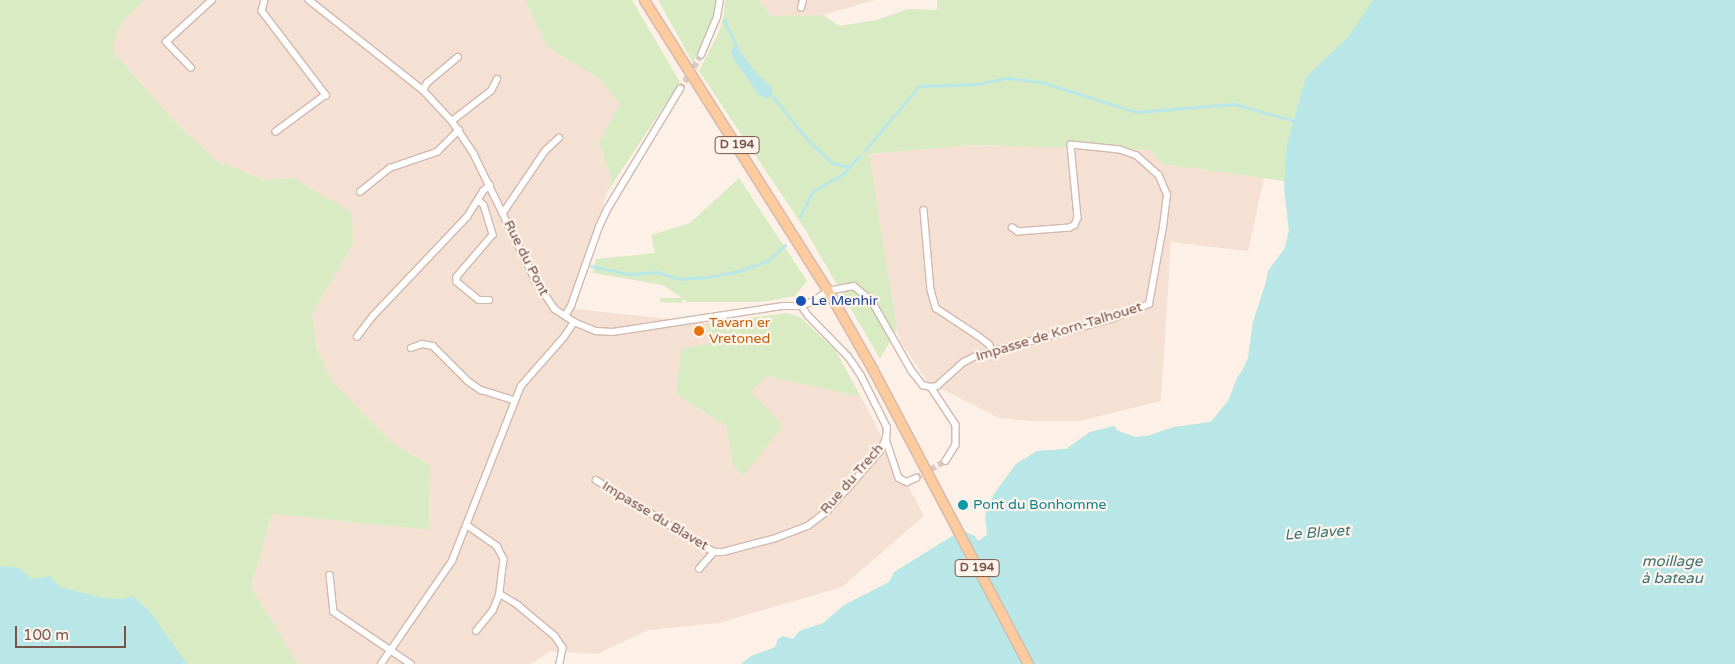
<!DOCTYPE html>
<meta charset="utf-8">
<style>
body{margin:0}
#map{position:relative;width:1735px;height:664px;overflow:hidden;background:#fdf0e6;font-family:"Varela Round",sans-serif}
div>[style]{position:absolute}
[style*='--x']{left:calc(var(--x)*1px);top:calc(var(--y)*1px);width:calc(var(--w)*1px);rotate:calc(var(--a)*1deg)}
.residential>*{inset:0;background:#f5e1d4}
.green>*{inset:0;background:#d9ebc3}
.water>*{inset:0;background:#b9e7e7}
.pier>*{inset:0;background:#fdf0e6}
.stream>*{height:2.5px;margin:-1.25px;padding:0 1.25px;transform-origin:1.25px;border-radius:1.25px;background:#b9e7e7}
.minor-tunnel>*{height:5.5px;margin-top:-2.75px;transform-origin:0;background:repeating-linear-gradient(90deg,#dcc9bf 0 5.5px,transparent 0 8.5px)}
.roads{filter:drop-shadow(1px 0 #d1b9ae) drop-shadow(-1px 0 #d1b9ae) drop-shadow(0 1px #d1b9ae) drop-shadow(0 -1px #d1b9ae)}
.minor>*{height:5.5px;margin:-2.75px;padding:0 2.75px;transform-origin:2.75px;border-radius:2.75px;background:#fff}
.primary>*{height:9px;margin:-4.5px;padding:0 4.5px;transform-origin:4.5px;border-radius:4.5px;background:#fdcb9d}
.dots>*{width:14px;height:14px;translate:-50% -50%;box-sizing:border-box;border:2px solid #fff5ed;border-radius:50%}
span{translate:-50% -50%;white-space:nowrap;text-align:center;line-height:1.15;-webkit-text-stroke:4.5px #fff5ed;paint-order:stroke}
.shield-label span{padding:1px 4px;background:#fff5ed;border:1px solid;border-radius:4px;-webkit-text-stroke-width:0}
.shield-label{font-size:12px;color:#77534a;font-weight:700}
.street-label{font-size:14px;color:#77534a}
.transit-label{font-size:14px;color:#164399}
.left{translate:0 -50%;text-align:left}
.food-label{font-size:14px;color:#c56008}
.culture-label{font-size:14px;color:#0d838f}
.water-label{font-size:15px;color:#3a7475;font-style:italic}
.scale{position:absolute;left:15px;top:626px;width:111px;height:22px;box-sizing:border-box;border:2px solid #77534a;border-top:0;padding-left:6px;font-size:15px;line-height:18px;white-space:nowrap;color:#77534a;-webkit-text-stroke:4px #fff5ed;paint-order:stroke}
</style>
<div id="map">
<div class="residential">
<div style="clip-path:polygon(144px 0,525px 0,547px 47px,600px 79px,621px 104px,599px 143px,611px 177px,575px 309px,707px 323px,711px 343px,676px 394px,726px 426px,733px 466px,751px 392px,766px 376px,861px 397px,924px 516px,842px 587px,719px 623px,648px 630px,597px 654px,551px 651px,531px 664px,298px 664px,251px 587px,272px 514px,429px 530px,430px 465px,392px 443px,332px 381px,317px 349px,312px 314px,353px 244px,293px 178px,264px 180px,217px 161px,177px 124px,114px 53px,114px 40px,122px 22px)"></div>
<div style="clip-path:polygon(759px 0,875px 0,823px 15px,770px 16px)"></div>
<div style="clip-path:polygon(973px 145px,1151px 150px,1162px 164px,1264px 178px,1248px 251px,1171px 242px,1161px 401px,1080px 421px,1030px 421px,999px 418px,928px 382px,900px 341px,892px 307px,869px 154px)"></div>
</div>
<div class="green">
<div style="clip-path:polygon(0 0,144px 0,122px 22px,114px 40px,114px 53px,177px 124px,217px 161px,264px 180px,293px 178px,352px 213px,353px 244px,312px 314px,317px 349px,332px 381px,392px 443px,430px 465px,429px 530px,272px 514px,251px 587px,298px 664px,30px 664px,0 593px)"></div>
<div style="clip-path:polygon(525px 0,632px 0,680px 82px,607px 192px,611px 177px,599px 143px,620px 104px,600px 79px,547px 47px)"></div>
<div style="clip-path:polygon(658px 0,716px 0,712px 20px,693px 63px)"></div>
<div style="clip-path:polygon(725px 0,759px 0,770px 16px,823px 15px,839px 26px,876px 20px,908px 9px,937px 10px,937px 0,1735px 0,1735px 318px,985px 516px,994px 494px,1016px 464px,1037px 451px,1066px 449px,1090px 432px,1114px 426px,1118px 431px,1136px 437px,1147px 436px,1174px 427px,1211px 422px,1228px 401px,1238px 376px,1242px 371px,1248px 358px,1253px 322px,1266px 282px,1268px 271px,1285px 248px,1289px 231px,1284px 181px,1162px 164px,1151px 150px,973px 145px,869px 154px,897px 329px,880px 359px,806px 231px,699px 71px,719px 32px,724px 14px)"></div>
<div style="clip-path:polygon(739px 178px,807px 281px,795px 296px,762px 302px,687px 302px,683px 299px,682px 303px,660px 302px,660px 298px,682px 298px,663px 285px,593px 273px,596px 259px,655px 253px,651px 235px,690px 223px)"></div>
<div style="clip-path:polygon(788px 313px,800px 317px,835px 350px,861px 397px,766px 376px,751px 392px,783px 426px,743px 476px,733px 466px,726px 426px,676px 394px,681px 349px,711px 343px,707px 323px)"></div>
</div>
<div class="water">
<div style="clip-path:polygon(1373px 0,1735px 0,1735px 664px,741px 664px,751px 656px,775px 647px,778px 639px,783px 636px,793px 639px,799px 631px,823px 623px,844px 605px,889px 582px,894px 572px,957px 533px,965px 532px,975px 536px,978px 541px,987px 535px,985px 516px,994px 494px,1016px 464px,1037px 451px,1066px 449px,1090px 432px,1114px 426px,1118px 431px,1136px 437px,1147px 436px,1174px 427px,1211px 422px,1228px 401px,1238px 376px,1242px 371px,1248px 358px,1253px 322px,1266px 282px,1268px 271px,1285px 248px,1289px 231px,1284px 189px,1287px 144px,1306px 77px,1348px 37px)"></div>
<div style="clip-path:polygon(735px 47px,737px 47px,756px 73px,772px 87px,772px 93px,769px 97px,766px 99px,758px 94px,735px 61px,730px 51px)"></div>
<div style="clip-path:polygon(0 566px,20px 568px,31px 579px,50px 576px,60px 587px,103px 598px,122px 599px,133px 596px,151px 613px,187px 664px,0 664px)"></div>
</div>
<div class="pier">
<div style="clip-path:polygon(956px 530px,963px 530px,1034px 664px,1022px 664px,953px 533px)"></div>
</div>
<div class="stream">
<div style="--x:724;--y:19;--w:33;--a:65"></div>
<div style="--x:771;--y:94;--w:59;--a:51.2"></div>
<div style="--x:808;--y:140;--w:34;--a:43"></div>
<div style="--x:833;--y:163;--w:16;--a:15"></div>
<div style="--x:865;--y:150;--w:84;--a:-49.8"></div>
<div style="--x:919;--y:86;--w:59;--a:-1.9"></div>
<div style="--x:978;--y:84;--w:30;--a:-12"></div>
<div style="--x:1007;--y:78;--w:38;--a:7"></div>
<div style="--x:1045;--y:83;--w:96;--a:17.7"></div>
<div style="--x:1136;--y:112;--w:98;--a:-4.7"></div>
<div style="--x:1234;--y:104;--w:63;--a:15.6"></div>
<div style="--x:800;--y:217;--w:28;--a:-64"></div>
<div style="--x:812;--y:192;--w:36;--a:-30"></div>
<div style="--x:843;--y:174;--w:24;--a:-48"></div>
<div style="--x:591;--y:266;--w:40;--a:12"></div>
<div style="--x:630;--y:274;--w:27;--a:-4"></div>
<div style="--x:657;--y:272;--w:24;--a:17"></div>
<div style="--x:680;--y:279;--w:28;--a:-4"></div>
<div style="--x:708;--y:277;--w:32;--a:-11"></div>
<div style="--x:739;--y:271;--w:31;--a:-19"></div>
<div style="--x:768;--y:261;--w:23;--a:-43"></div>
</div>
<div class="minor-tunnel">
<div style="--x:680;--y:89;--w:40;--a:-58"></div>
<div style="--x:916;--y:478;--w:34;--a:-30"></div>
</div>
<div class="roads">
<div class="minor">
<div style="--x:265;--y:0;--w:11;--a:105"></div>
<div style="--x:262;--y:11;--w:106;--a:52.7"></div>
<div style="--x:326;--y:95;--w:62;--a:143.5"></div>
<div style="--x:309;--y:0;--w:145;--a:38.3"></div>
<div style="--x:423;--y:90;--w:42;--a:46.9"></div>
<div style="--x:452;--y:121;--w:40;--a:56"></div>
<div style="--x:474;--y:154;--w:141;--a:64"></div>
<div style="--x:536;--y:281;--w:34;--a:56"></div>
<div style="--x:555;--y:309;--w:23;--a:34"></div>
<div style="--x:574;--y:322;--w:24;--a:22"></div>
<div style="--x:596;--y:331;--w:17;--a:3"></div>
<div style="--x:613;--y:332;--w:172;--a:-8.7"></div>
<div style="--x:783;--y:306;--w:18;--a:0"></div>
<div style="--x:801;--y:306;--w:14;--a:-21"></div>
<div style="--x:814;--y:301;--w:17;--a:-36"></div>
<div style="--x:828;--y:291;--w:26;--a:-11"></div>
<div style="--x:854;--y:286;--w:23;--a:40"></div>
<div style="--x:872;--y:301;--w:81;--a:60.3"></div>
<div style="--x:912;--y:371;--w:18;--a:52"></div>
<div style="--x:923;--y:385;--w:8;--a:14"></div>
<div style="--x:931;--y:387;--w:45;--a:56.7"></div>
<div style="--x:956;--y:425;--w:20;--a:90"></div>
<div style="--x:956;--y:445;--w:19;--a:122"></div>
<div style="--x:801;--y:8;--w:8;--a:-76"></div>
<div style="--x:701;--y:55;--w:41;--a:-67.2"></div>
<div style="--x:717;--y:17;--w:17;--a:-80"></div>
<div style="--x:191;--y:68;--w:36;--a:-134"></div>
<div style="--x:166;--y:42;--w:62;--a:-42.4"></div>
<div style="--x:423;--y:90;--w:8;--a:-60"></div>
<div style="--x:427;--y:83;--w:40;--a:-40"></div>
<div style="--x:452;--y:121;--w:49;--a:-37.6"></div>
<div style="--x:491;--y:91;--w:13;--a:-63"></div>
<div style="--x:360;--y:192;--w:38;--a:-39"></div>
<div style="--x:390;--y:168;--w:50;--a:-18.8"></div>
<div style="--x:437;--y:152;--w:31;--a:-45"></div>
<div style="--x:479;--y:201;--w:6;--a:39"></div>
<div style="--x:484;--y:205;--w:31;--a:73"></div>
<div style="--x:493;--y:235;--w:55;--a:130.6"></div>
<div style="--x:457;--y:277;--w:5;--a:90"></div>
<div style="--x:457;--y:282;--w:28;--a:39"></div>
<div style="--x:479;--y:300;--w:10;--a:0"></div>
<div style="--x:924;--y:210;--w:80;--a:85"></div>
<div style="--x:931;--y:290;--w:19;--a:74"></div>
<div style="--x:936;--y:308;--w:49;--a:33.4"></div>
<div style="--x:977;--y:335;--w:15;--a:37"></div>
<div style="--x:989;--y:344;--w:8;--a:60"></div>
<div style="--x:503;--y:213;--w:75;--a:-55.9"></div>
<div style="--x:545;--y:151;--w:19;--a:-43"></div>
<div style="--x:565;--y:316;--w:12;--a:-59"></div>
<div style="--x:571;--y:306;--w:84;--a:-70.5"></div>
<div style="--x:599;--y:227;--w:21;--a:-65"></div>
<div style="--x:608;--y:208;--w:139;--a:-58.8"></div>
<div style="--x:357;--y:337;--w:26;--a:-53"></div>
<div style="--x:373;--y:316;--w:137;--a:-46.5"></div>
<div style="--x:467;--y:217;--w:31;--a:-58"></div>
<div style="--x:483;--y:191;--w:9;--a:-41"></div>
<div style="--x:411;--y:348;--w:12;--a:-20"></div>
<div style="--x:422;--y:344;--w:11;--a:10"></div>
<div style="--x:433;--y:346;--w:49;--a:45"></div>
<div style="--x:468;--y:381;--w:16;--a:35"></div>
<div style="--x:481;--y:390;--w:34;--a:17"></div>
<div style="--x:931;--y:387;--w:6;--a:-9"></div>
<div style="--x:937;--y:386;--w:36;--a:-42"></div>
<div style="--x:964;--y:362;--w:13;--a:-27"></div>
<div style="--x:976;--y:356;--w:140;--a:-15.3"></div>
<div style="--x:1111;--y:319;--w:41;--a:-21.5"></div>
<div style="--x:1149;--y:304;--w:78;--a:-79.7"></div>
<div style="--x:1163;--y:227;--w:32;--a:-83"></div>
<div style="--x:1167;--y:195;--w:21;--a:-113"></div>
<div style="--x:1159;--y:176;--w:30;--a:-138"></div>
<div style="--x:1137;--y:156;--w:18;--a:-161"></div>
<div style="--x:1120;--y:150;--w:49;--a:-174.2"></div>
<div style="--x:1071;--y:145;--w:73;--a:84.5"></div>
<div style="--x:1078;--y:218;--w:8;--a:113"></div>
<div style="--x:1075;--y:225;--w:6;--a:149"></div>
<div style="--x:1070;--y:228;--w:52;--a:175.6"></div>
<div style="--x:1018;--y:232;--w:7;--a:-146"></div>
<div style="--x:886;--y:439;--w:41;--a:71.6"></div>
<div style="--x:899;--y:478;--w:9;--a:27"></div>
<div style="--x:907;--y:482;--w:10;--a:-24"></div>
<div style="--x:596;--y:480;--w:138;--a:31.4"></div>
<div style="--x:467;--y:525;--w:37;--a:35"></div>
<div style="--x:497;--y:546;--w:15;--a:62"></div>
<div style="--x:504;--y:559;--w:35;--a:97"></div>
<div style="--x:500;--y:594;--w:18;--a:112"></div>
<div style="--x:493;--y:611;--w:26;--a:129"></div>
<div style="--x:714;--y:552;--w:9;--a:0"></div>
<div style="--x:723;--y:552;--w:55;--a:-14.8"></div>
<div style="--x:776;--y:538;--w:34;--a:-21"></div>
<div style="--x:808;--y:526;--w:24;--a:-38"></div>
<div style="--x:827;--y:511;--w:30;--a:-48"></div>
<div style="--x:847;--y:489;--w:50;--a:-49"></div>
<div style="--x:880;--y:451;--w:13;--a:-63"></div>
<div style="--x:886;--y:439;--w:11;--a:-85"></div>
<div style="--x:887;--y:428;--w:58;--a:-116.6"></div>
<div style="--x:861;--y:376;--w:23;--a:-124"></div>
<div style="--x:848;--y:357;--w:57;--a:-134.3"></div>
<div style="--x:808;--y:316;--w:12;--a:-125"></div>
<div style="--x:699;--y:569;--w:23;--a:-49"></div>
<div style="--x:330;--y:575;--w:37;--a:84"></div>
<div style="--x:334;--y:612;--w:93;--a:34"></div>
<div style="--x:500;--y:594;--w:21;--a:31"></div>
<div style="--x:518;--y:605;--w:48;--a:40"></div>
<div style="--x:555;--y:636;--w:14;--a:56"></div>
<div style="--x:563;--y:648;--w:16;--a:101"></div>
<div style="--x:381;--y:664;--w:125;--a:-55.4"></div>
<div style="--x:452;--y:561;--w:188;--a:-68.5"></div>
<div style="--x:521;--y:386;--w:65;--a:-48.7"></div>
<div style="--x:564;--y:337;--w:18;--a:-56"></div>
</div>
<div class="primary">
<div style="--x:644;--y:0;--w:344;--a:57.7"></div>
<div style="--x:828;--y:291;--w:91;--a:60.3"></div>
<div style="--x:873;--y:370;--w:332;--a:62.2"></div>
</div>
</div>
<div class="dots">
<div style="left:801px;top:301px;background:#1a4fb4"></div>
<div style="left:699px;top:331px;background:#e8710a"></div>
<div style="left:963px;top:505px;background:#0f9aa8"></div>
</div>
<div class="shield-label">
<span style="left:737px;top:145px">D 194</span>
<span style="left:977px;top:568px">D 194</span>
</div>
<div class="street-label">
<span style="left:526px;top:258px;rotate:63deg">Rue du Pont</span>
<span style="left:1059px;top:332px;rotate:-17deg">Impasse de Korn-Talhouet</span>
<span style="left:852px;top:479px;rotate:-49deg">Rue du Trech</span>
<span style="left:655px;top:516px;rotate:31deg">Impasse du Blavet</span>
</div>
<div class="transit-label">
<span class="left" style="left:811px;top:301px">Le Menhir</span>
</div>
<div class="food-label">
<span class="left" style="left:709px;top:331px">Tavarn er<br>Vretoned</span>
</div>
<div class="culture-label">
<span class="left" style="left:973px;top:505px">Pont du Bonhomme</span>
</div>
<div class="water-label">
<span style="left:1317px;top:533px;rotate:-4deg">Le Blavet</span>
<span style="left:1672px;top:570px">moillage<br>à bateau</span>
</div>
<div class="scale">100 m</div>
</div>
